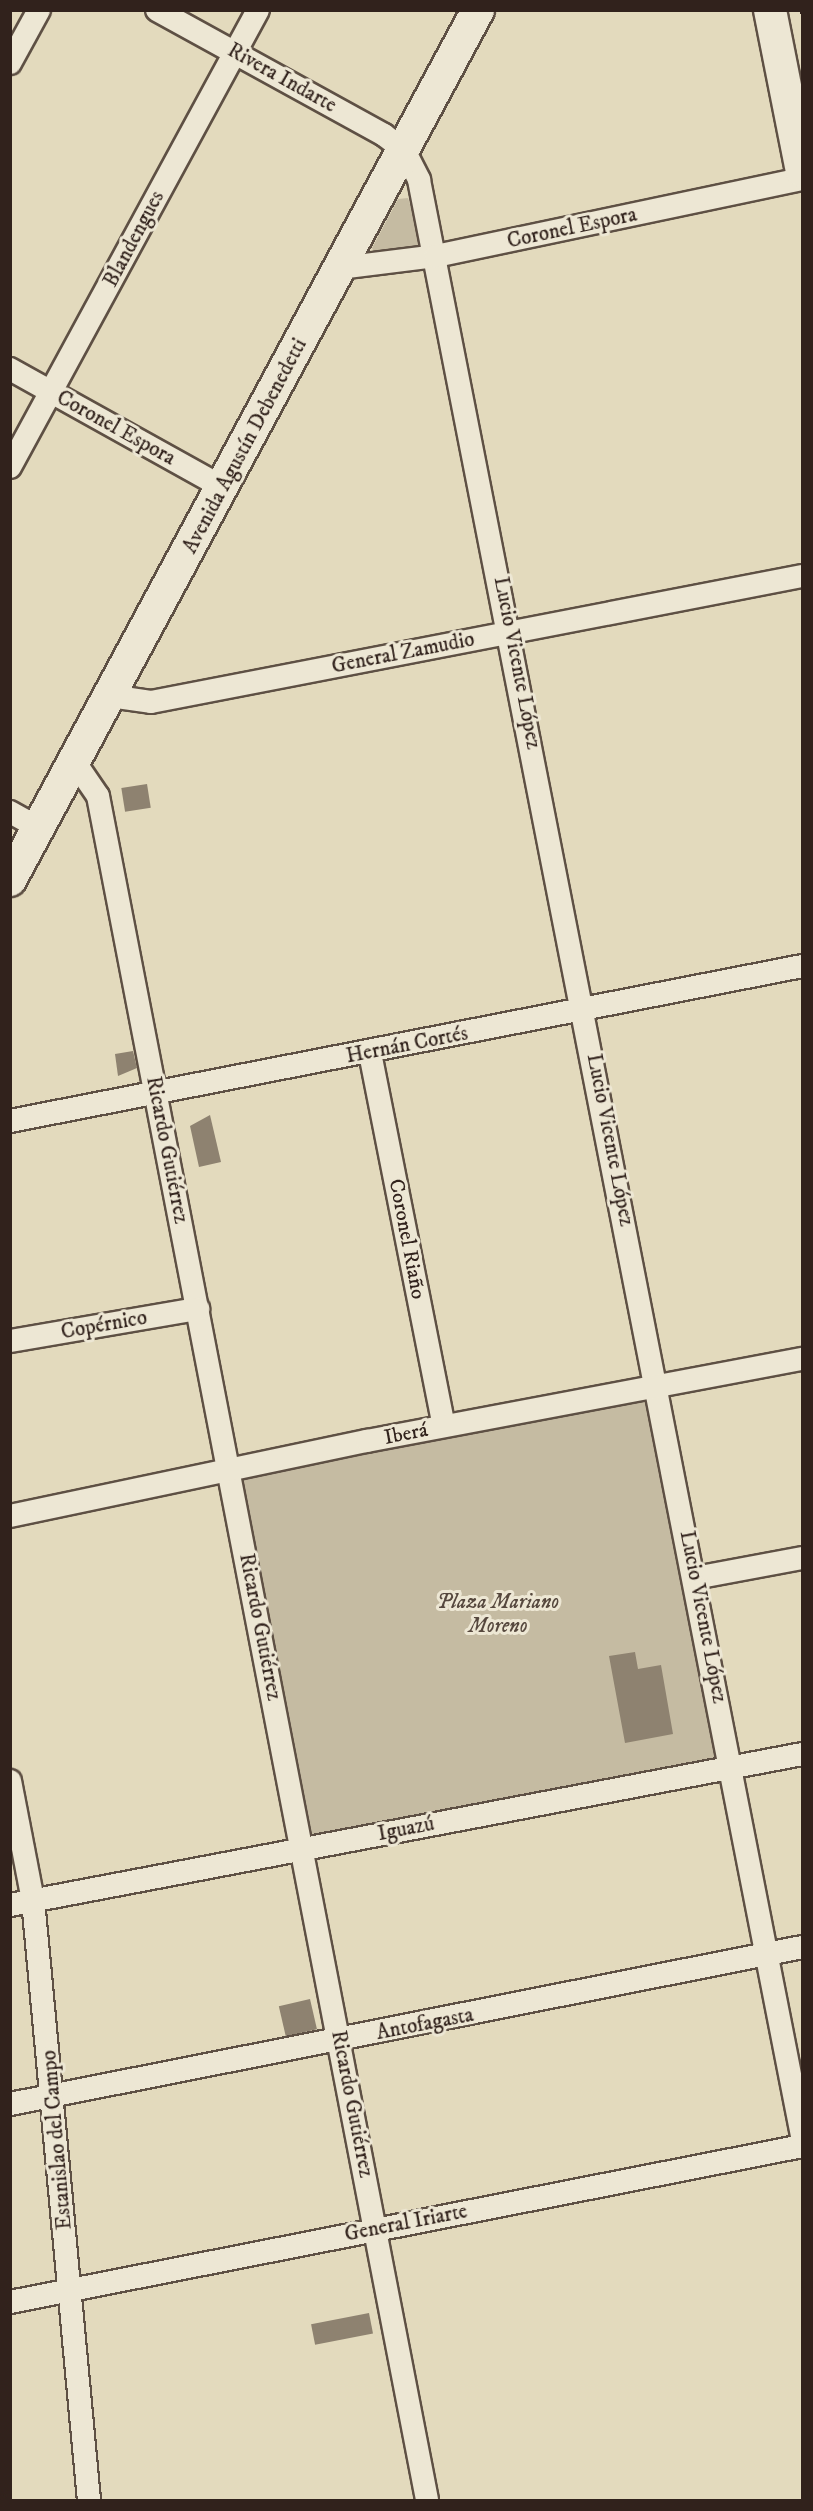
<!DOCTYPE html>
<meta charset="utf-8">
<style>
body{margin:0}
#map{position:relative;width:813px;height:2511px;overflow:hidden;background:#e3dabd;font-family:"IM FELL DW Pica",serif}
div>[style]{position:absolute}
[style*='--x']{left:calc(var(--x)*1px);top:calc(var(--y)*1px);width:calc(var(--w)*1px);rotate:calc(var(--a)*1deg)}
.green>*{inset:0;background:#c5bba2;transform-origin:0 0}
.building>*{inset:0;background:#8e8270;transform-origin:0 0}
.path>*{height:4px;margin-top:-2px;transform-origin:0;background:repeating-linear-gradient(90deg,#31221c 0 4.5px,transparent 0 7.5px)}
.roads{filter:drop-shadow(2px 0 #5e5044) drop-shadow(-2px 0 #5e5044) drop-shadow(0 2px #5e5044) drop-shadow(0 -2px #5e5044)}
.minor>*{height:22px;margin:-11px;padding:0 11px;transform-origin:11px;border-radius:11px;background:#ede7d4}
.secondary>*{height:32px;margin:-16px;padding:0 16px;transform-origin:16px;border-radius:16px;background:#ede7d4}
span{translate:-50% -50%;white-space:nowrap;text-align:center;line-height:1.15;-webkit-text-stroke:6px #ede7d4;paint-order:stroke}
.street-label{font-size:21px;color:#31221c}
.park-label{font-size:21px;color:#56483e;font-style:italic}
.frame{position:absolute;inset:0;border:12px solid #31221c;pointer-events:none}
</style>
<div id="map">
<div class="green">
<div style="clip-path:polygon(408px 198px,421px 239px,419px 247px,376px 256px,372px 248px,398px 199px)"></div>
<div style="left:658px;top:1387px;width:388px;height:436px;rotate:79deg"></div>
</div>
<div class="building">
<div style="left:147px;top:784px;width:24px;height:26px;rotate:81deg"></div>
<div style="clip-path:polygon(133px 1051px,137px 1068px,118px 1076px,115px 1054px)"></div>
<div style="clip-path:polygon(210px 1115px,221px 1162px,199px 1167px,190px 1126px)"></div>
<div style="clip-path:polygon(635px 1652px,638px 1669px,661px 1665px,673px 1734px,625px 1743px,609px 1656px)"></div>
<div style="left:310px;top:1999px;width:31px;height:32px;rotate:77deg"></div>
<div style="left:369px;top:2313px;width:21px;height:59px;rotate:79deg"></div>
</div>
<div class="path">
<div style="--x:802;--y:10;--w:4;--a:90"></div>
</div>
<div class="roads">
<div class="minor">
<div style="--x:157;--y:10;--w:259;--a:28.8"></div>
<div style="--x:384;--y:135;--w:25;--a:37"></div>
<div style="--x:404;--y:150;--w:34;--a:63"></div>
<div style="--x:419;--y:180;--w:1992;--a:78.92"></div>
<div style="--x:10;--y:63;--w:60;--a:-61.3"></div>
<div style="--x:340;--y:268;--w:97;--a:-7.1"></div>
<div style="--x:436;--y:256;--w:374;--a:-11.9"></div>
<div style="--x:10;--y:369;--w:243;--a:29.1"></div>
<div style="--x:10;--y:467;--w:520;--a:-61.51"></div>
<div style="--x:110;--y:696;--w:41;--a:8.3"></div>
<div style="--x:151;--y:702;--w:663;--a:-10.95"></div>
<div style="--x:74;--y:761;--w:42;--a:55.6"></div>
<div style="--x:98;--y:796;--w:1735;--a:79.07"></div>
<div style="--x:10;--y:812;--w:33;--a:29"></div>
<div style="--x:370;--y:1053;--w:380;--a:78.8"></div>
<div style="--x:10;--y:1121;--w:807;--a:-11.07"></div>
<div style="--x:10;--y:1341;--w:191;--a:-9.7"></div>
<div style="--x:10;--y:1516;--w:365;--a:-11.9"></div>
<div style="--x:367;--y:1441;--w:443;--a:-10.7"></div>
<div style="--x:695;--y:1578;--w:109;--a:-10.6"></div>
<div style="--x:10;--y:1781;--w:121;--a:79.1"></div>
<div style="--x:33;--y:1900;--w:603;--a:84.67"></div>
<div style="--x:10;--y:1905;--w:806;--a:-10.79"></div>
<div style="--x:10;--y:2104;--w:807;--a:-11.21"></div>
<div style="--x:10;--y:2302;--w:807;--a:-11.14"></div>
</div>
<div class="secondary">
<div style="--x:770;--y:10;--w:164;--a:78.8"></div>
<div style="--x:10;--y:880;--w:988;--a:-61.72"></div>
</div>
</div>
<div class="street-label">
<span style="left:282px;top:78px;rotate:29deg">Rivera Indarte</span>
<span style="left:572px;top:228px;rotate:-12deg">Coronel Espora</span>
<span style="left:134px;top:239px;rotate:-62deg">Blandengues</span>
<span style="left:116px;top:428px;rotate:29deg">Coronel Espora</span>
<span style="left:245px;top:446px;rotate:-62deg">Avenida Agustín Debenedetti</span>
<span style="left:403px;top:653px;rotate:-11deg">General Zamudio</span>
<span style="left:517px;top:663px;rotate:79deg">Lucio Vicente López</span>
<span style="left:407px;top:1045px;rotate:-11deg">Hernán Cortés</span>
<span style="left:610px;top:1140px;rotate:79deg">Lucio Vicente López</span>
<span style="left:167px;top:1150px;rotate:79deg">Ricardo Gutiérrez</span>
<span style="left:407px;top:1239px;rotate:79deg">Coronel Riaño</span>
<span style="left:104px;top:1325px;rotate:-10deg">Copérnico</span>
<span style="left:406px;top:1434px;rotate:-11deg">Iberá</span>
<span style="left:703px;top:1617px;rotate:79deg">Lucio Vicente López</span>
<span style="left:260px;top:1627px;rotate:79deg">Ricardo Gutiérrez</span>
<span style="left:406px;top:1829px;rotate:-11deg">Iguazú</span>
<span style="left:425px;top:2024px;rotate:-11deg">Antofagasta</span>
<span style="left:352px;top:2104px;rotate:79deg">Ricardo Gutiérrez</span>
<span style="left:57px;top:2140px;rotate:-95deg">Estanislao del Campo</span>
<span style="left:406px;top:2223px;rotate:-11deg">General Iriarte</span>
</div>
<div class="park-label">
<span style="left:498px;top:1614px">Plaza Mariano<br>Moreno</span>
</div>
<div class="frame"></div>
</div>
